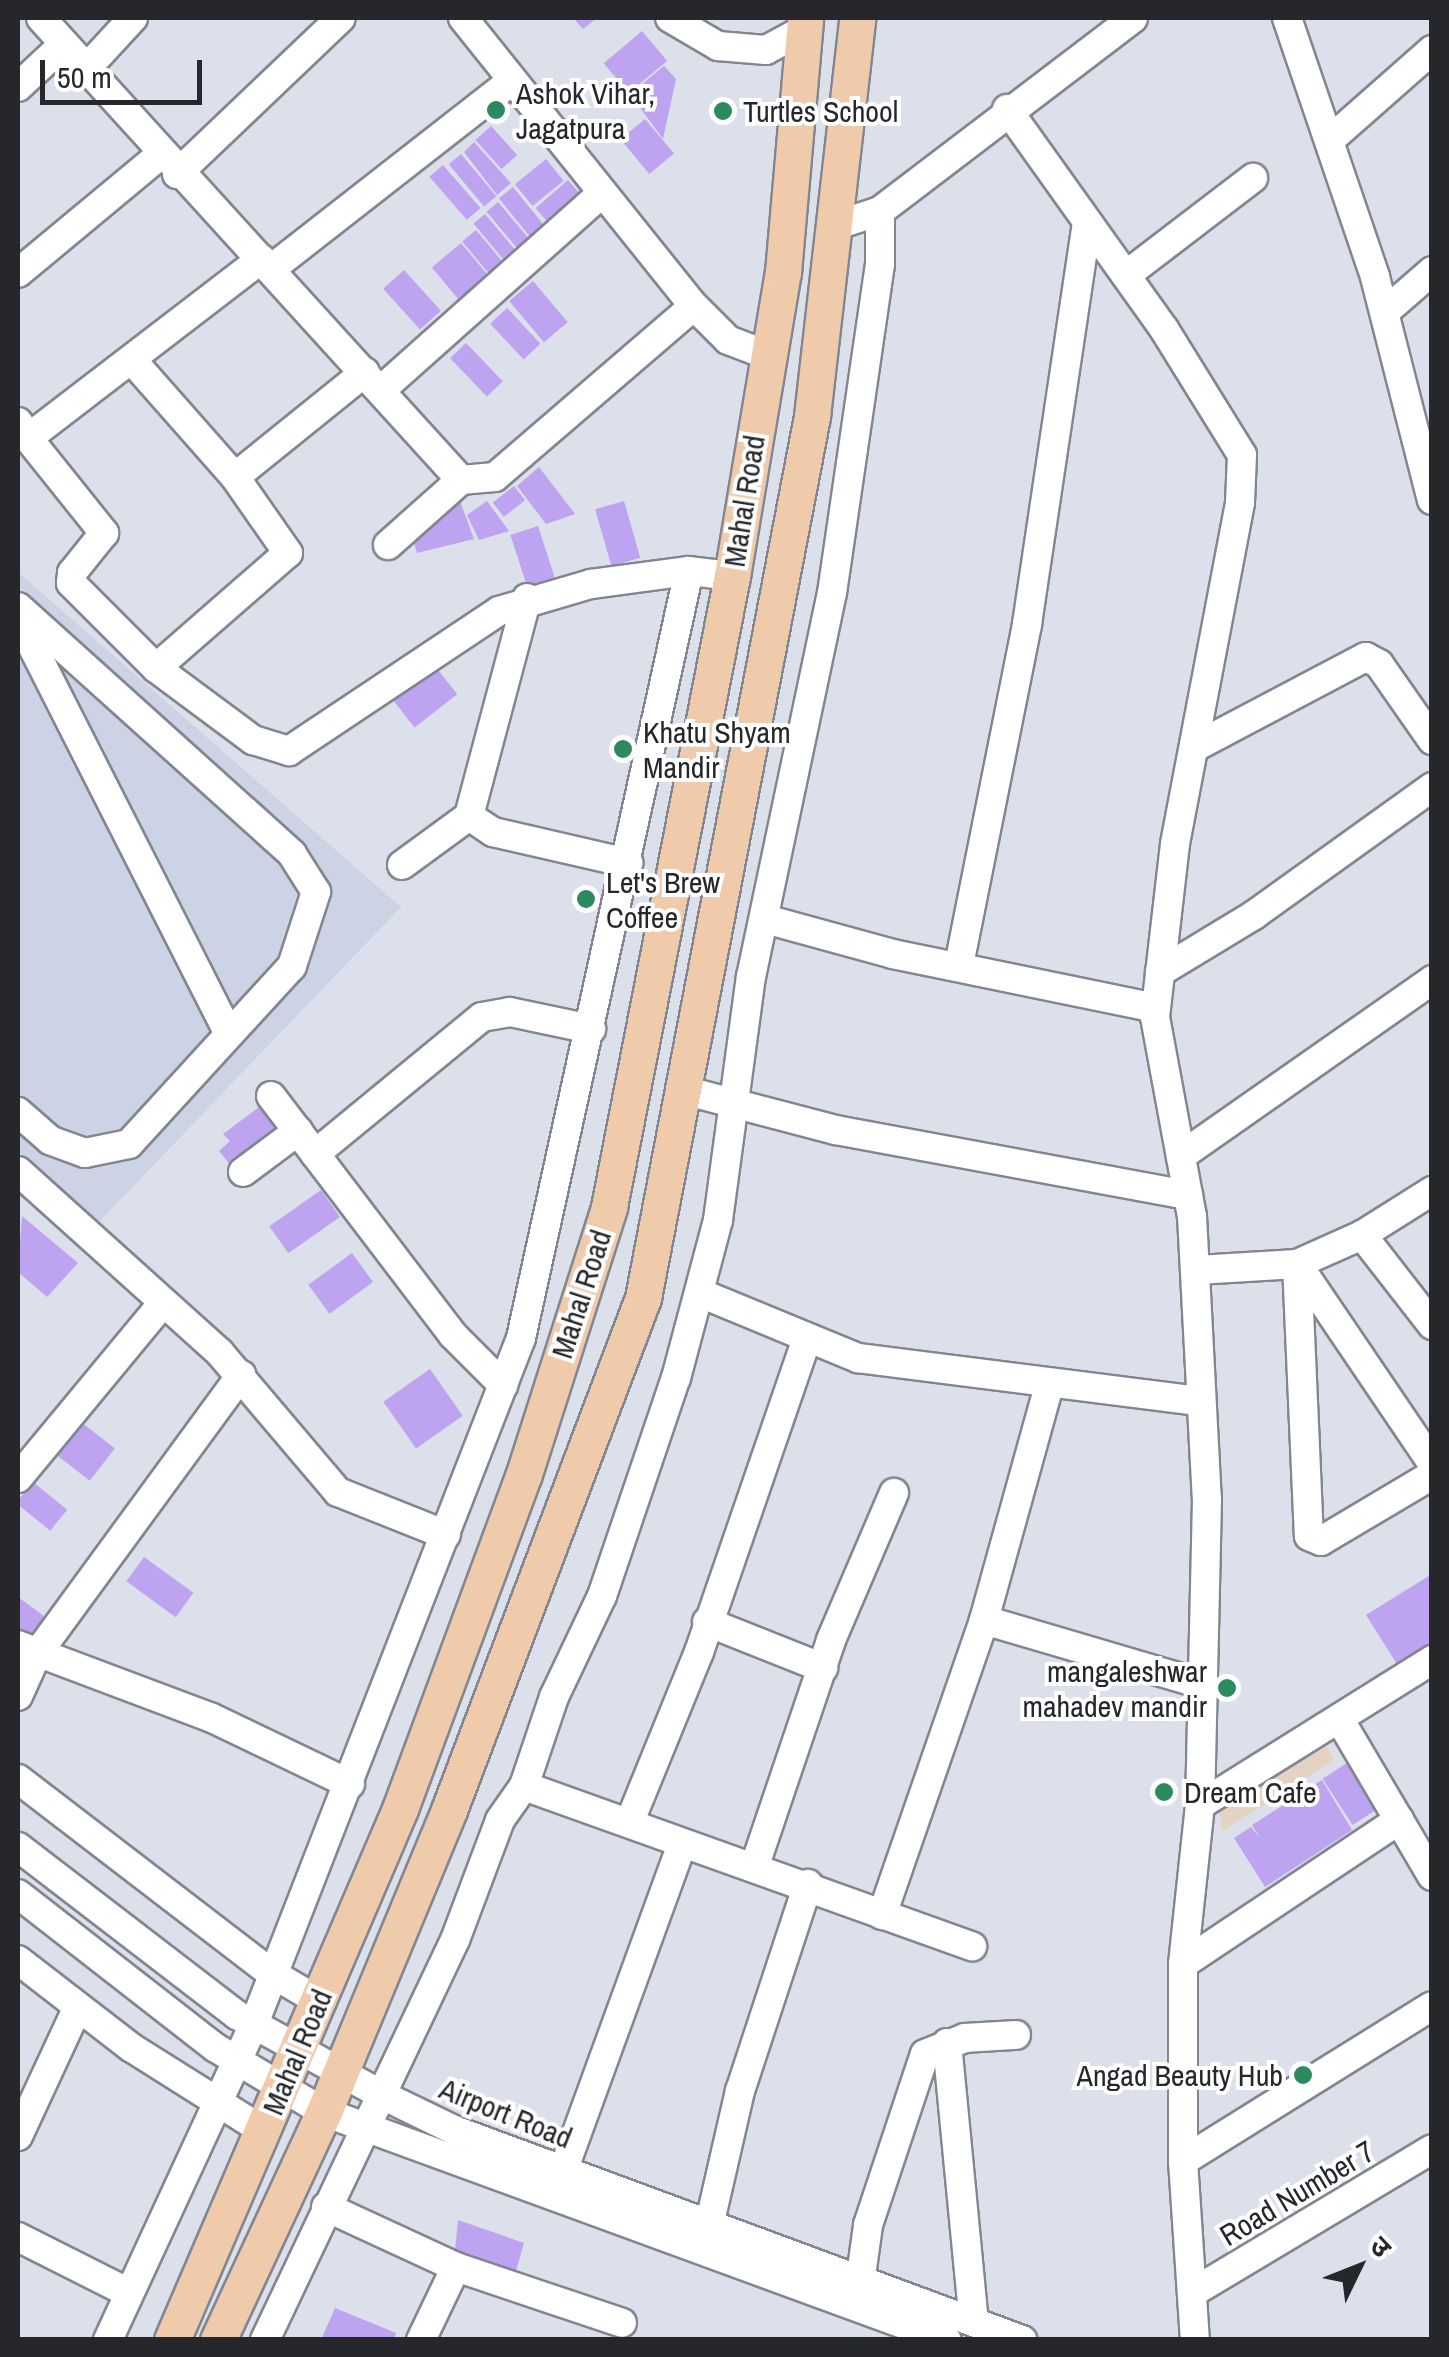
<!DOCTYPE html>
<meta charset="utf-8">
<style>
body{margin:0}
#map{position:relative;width:1449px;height:2357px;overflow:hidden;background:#dbe0eb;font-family:"Archivo Narrow","Noto Sans Devanagari",sans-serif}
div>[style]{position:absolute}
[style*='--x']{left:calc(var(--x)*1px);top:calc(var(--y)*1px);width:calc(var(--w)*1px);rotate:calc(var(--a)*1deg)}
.commercial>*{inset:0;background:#e4d3c2}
.built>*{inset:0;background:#ccd3e5}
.building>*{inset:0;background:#bda3f0;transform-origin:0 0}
.roads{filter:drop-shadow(2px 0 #828690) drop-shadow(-2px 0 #828690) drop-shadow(0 2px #828690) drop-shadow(0 -2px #828690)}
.minor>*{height:28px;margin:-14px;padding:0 14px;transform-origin:14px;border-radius:14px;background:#fff}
.major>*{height:35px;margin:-17.5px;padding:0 17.5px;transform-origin:17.5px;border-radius:17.5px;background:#efcbac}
.dots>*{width:28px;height:28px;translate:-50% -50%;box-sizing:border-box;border:5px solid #fff;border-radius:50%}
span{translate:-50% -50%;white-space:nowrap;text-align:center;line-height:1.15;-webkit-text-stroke:8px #fff;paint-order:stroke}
.poi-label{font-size:30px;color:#25272b}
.left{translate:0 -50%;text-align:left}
.right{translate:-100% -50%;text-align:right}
.street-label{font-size:30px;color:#25272b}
.frame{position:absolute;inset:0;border:20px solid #25272b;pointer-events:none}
.north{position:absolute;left:1309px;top:2217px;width:100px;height:100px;-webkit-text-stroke:8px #fff;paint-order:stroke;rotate:47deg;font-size:28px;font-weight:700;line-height:40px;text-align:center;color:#25272b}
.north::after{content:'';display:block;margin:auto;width:35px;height:45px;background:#25272b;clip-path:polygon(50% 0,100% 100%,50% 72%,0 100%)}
.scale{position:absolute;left:40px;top:60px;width:162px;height:45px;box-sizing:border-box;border:5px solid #25272b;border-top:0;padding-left:12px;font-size:30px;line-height:35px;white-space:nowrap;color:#25272b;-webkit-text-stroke:8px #fff;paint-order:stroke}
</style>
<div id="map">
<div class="commercial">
<div style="clip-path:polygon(1319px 1733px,1334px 1760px,1222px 1831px,1217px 1795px)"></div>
</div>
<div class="built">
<div style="clip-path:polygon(18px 572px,401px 907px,97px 1224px,18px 1151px)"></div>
</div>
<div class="building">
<div style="clip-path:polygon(573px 18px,597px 18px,583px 29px)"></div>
<div style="left:642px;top:31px;width:39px;height:50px;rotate:50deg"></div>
<div style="clip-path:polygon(664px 66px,676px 79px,663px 139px,630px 94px)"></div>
<div style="left:645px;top:119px;width:45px;height:32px;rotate:50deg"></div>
<div style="left:491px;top:126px;width:39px;height:21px;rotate:48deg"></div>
<div style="clip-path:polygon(474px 142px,511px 183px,497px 195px,464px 152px)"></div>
<div style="left:461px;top:154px;width:55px;height:16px;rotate:50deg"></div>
<div style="left:546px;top:159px;width:28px;height:40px;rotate:51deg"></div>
<div style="left:443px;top:165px;width:57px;height:18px;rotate:49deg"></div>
<div style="left:568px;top:180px;width:28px;height:43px;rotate:49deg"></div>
<div style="left:513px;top:187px;width:57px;height:18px;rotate:51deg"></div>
<div style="left:498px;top:202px;width:54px;height:15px;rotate:50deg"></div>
<div style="left:485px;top:214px;width:52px;height:15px;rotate:50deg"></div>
<div style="left:476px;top:230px;width:45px;height:18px;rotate:50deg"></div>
<div style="left:461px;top:243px;width:45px;height:38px;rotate:50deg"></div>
<div style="left:404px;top:270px;width:55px;height:28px;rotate:48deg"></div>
<div style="left:533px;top:281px;width:54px;height:31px;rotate:50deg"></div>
<div style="left:507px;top:308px;width:49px;height:23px;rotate:47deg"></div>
<div style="left:466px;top:343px;width:53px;height:22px;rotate:46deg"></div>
<div style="clip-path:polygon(539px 467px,575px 514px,546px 524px,517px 486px)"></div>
<div style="left:514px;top:486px;width:18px;height:27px;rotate:52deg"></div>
<div style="clip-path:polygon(460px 501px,474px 539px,417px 553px,413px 539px)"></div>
<div style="clip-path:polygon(487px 501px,509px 531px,479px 540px,467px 515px)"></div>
<div style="left:624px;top:501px;width:59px;height:30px;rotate:74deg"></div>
<div style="left:538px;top:526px;width:57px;height:29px;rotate:72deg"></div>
<div style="left:435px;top:666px;width:36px;height:54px;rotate:52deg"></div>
<div style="clip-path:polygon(259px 1107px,282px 1135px,235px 1171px,219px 1151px,230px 1141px,223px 1134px)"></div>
<div style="left:321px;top:1190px;width:33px;height:63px;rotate:55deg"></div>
<div style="clip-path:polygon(22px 1216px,78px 1263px,47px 1297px,18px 1272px)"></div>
<div style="left:352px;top:1253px;width:36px;height:54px;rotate:54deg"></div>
<div style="left:430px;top:1369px;width:57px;height:57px;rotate:55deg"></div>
<div style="left:81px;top:1422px;width:43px;height:41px;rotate:38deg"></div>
<div style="left:33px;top:1482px;width:44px;height:27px;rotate:39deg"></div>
<div style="left:144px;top:1557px;width:61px;height:30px;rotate:36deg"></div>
<div style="clip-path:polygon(1432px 1574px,1432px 1642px,1397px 1664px,1366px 1615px)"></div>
<div style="clip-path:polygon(18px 1597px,52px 1622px,38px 1640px,18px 1634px)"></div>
<div style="left:1347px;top:1763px;width:55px;height:29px;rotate:57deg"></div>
<div style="clip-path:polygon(1322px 1780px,1352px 1830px,1265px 1887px,1234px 1838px,1251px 1827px,1260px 1838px,1252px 1825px)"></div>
<div style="clip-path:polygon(458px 2220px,524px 2243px,516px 2271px,455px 2251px)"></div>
<div style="clip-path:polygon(335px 2308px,396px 2333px,394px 2340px,321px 2340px)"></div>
</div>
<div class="roads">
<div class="minor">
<div style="--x:41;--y:18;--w:624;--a:47.73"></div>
<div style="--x:461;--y:480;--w:34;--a:-5"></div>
<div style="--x:495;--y:477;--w:262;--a:-40.7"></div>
<div style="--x:694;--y:306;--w:48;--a:45"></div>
<div style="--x:728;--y:340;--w:42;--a:21"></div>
<div style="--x:463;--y:18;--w:369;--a:51.3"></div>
<div style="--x:670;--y:18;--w:56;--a:30.3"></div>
<div style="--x:718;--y:46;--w:48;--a:4.8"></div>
<div style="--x:766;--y:50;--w:44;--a:-28.3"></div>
<div style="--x:1287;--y:18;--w:274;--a:71.2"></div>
<div style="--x:1375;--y:277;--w:230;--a:75.7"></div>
<div style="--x:85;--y:70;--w:71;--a:-47.3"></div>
<div style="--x:18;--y:87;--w:63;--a:-43.1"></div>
<div style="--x:1007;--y:109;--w:270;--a:54.5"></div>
<div style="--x:1164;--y:329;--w:148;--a:58.2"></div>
<div style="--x:1242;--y:455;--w:48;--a:92.4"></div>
<div style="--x:1240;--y:503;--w:347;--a:100.8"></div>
<div style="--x:1175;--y:844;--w:174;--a:96.6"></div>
<div style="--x:1155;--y:1017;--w:202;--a:79.5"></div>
<div style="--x:1192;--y:1216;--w:283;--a:87"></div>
<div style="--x:1207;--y:1499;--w:306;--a:91.3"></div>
<div style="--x:1200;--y:1805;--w:160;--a:96.1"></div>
<div style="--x:1183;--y:1964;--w:197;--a:90"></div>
<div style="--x:1183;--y:2161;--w:179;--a:86.2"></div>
<div style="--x:1331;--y:139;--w:135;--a:-41.4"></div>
<div style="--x:177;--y:174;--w:226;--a:-43.6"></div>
<div style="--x:837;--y:225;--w:45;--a:-18"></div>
<div style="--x:880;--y:211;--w:318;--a:-37.3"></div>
<div style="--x:271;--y:269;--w:303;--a:-38"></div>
<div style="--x:18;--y:273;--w:185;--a:-39.7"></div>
<div style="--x:1126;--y:275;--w:160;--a:-37.4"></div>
<div style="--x:1385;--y:312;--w:62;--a:-41.1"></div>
<div style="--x:381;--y:390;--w:293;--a:-41.7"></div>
<div style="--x:18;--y:422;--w:19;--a:58"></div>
<div style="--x:28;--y:438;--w:294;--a:-37.5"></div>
<div style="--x:28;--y:438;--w:122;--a:51.3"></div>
<div style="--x:104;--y:533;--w:51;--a:128.7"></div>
<div style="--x:72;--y:573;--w:10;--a:96"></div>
<div style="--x:71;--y:583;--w:120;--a:45"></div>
<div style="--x:156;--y:668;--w:175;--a:-41.1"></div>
<div style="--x:288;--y:553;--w:93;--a:-124.9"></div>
<div style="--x:235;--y:477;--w:156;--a:-131.4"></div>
<div style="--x:235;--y:477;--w:167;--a:-38.9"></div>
<div style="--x:388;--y:545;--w:98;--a:-41.7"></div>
<div style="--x:527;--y:598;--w:226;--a:104.9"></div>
<div style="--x:469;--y:816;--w:29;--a:34"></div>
<div style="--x:493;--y:832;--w:139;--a:12.9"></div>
<div style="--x:18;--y:607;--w:369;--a:42"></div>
<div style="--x:292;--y:854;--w:45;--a:57.7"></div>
<div style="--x:316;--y:892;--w:78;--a:108"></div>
<div style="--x:292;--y:966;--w:241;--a:132.5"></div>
<div style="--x:129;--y:1144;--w:45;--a:168.4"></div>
<div style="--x:85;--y:1153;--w:37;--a:-160"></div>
<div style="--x:50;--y:1140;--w:43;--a:-138.8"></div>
<div style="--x:18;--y:618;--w:466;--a:63.1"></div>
<div style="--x:156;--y:668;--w:121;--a:36.6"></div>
<div style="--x:253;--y:740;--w:38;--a:17"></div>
<div style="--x:289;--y:751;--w:252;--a:-33.7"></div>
<div style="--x:499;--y:611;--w:96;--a:-16.4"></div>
<div style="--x:591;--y:584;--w:99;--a:-7.6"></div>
<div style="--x:1195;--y:747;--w:193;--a:-27.8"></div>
<div style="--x:1366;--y:657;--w:15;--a:28"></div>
<div style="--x:1379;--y:664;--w:93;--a:55.1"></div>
<div style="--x:402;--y:865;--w:83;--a:-36.2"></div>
<div style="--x:765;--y:919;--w:133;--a:15.3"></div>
<div style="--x:893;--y:954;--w:268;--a:11.6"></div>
<div style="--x:959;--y:965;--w:348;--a:-78.7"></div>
<div style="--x:1027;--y:624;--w:406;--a:-81.5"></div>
<div style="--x:1160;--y:972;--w:110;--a:-31.2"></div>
<div style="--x:1254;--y:915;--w:219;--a:-35.7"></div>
<div style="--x:687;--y:1091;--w:154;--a:14.7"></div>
<div style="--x:836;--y:1130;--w:358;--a:10.5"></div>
<div style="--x:271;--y:1096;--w:300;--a:52.7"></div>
<div style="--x:453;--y:1335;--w:71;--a:45"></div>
<div style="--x:315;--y:1154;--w:216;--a:-39.4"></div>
<div style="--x:482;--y:1017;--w:28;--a:-10"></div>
<div style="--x:510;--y:1012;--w:83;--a:11.9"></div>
<div style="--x:1181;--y:1156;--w:307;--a:-35"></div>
<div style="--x:18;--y:1171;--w:272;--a:42"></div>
<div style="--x:220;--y:1353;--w:182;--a:49.7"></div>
<div style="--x:338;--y:1492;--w:116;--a:21.7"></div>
<div style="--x:243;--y:1172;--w:69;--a:-36.7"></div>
<div style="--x:1362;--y:1235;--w:114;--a:52.1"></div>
<div style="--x:1297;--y:1264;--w:272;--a:87.5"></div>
<div style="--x:1309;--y:1536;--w:13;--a:23"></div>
<div style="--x:1321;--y:1541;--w:129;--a:-30.7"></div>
<div style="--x:1298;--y:1265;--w:239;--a:55.9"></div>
<div style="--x:1197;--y:1270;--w:100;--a:-3.4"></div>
<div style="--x:1297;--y:1264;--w:71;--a:-24"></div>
<div style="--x:1362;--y:1235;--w:83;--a:-32.2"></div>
<div style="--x:700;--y:1293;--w:171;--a:22.4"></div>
<div style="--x:858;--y:1358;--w:343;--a:7.2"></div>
<div style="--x:18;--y:1478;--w:227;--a:-50.4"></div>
<div style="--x:984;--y:1620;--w:230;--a:16.4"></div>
<div style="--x:707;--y:1622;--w:125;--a:21.6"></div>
<div style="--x:18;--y:1645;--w:207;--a:20.6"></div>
<div style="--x:212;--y:1718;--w:153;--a:25.6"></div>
<div style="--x:18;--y:1696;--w:46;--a:-65.7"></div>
<div style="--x:37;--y:1654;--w:346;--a:-53.8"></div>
<div style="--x:1340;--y:1720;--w:116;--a:59.5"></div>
<div style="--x:18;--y:1779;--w:319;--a:37.5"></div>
<div style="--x:271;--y:1973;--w:56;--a:30.3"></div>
<div style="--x:524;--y:1786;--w:476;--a:19.7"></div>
<div style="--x:1200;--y:1805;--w:274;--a:-32"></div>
<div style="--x:630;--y:1821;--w:183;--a:-67.8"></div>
<div style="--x:699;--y:1652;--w:332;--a:-71"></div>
<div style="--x:18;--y:1847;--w:276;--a:37.5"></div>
<div style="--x:237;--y:2015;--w:163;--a:28.9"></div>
<div style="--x:380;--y:2094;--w:82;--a:25.9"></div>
<div style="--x:454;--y:2130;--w:606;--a:20.29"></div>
<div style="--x:755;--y:1865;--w:237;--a:-71.3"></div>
<div style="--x:831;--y:1640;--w:160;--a:-66.8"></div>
<div style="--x:18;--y:1894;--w:251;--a:37.9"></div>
<div style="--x:216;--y:2048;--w:126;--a:30.7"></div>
<div style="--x:324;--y:2112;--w:663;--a:20.1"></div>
<div style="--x:882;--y:1915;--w:312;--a:-70.9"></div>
<div style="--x:984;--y:1620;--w:244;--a:-74.5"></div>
<div style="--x:18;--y:1960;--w:144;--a:37.7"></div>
<div style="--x:132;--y:2048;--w:156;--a:32.2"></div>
<div style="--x:1183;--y:1964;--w:260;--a:-33.7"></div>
<div style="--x:1399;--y:1820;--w:65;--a:59.5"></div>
<div style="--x:947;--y:2043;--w:280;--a:84.5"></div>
<div style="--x:18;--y:2136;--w:142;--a:-65.1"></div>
<div style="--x:1183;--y:2161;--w:293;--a:-31.9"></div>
<div style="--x:563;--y:2171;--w:346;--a:-70"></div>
<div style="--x:326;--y:2207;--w:143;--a:24.8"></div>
<div style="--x:456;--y:2267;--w:175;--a:18.6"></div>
<div style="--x:709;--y:2226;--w:139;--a:-77.1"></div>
<div style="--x:740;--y:2091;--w:218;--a:-71.8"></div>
<div style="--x:18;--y:2237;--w:122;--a:26.8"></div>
<div style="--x:860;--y:2283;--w:59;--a:-82.1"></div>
<div style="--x:868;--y:2225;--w:180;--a:-71.6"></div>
<div style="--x:925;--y:2054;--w:43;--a:-21.8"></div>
<div style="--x:965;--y:2038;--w:51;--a:-3.4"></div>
<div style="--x:1195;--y:2291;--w:276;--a:-30.9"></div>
<div style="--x:108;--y:2340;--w:348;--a:-65.2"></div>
<div style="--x:254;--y:2024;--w:736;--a:-68.73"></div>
<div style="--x:521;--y:1338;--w:785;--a:-77.65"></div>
<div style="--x:689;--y:571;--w:43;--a:6.6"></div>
<div style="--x:265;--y:2340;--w:443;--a:-64.6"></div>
<div style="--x:455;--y:1940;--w:128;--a:-69.4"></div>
<div style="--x:500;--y:1820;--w:42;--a:-54.8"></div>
<div style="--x:524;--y:1786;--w:94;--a:-71.4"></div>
<div style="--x:554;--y:1697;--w:112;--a:-64.6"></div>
<div style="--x:602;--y:1596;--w:230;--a:-71.3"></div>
<div style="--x:676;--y:1378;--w:163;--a:-75.1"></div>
<div style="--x:718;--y:1220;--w:245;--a:-82.3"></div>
<div style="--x:751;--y:977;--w:392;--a:-78.1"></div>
<div style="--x:832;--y:593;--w:331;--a:-81.7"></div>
<div style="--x:880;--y:265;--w:54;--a:-90"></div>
<div style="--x:421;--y:2340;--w:81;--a:-64.4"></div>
</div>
<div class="major">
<div style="--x:172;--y:2340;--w:578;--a:-66.76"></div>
<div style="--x:400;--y:1809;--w:357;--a:-69.7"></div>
<div style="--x:524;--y:1474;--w:280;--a:-72.3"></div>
<div style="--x:609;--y:1207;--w:643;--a:-78.97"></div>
<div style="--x:732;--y:576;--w:308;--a:-80.5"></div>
<div style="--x:783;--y:272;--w:255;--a:-85"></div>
<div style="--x:218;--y:2340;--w:251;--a:-65.1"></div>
<div style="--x:324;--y:2112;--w:327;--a:-67.5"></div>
<div style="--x:449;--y:1810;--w:548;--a:-69.25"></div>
<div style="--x:643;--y:1298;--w:898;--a:-79.15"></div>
<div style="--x:812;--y:416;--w:401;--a:-83.5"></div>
</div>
</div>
<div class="dots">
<div style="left:496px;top:110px;background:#2d895f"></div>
<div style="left:723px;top:111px;background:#2d895f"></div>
<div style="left:623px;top:749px;background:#2d895f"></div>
<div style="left:586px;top:899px;background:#2d895f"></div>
<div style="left:1227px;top:1688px;background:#2d895f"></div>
<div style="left:1164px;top:1792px;background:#2d895f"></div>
<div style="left:1303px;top:2075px;background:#2d895f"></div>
</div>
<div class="poi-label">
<span class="left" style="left:516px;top:110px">Ashok Vihar,<br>Jagatpura</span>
<span class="left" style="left:743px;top:111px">Turtles School</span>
<span class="left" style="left:643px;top:749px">Khatu Shyam<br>Mandir</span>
<span class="left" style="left:606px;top:899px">Let's Brew<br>Coffee</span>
<span class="right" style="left:1207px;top:1688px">mangaleshwar<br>mahadev mandir</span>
<span class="left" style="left:1184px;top:1792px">Dream Cafe</span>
<span class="right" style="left:1283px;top:2075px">Angad Beauty Hub</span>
</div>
<div class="street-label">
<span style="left:744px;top:501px;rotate:-81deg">Mahal Road</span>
<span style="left:581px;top:1294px;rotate:-72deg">Mahal Road</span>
<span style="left:297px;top:2052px;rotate:-67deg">Mahal Road</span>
<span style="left:506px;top:2113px;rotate:22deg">Airport Road</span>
<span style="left:1297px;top:2193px;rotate:-31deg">Road Number 7</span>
</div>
<div class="frame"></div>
<div class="north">उ</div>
<div class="scale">50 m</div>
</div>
